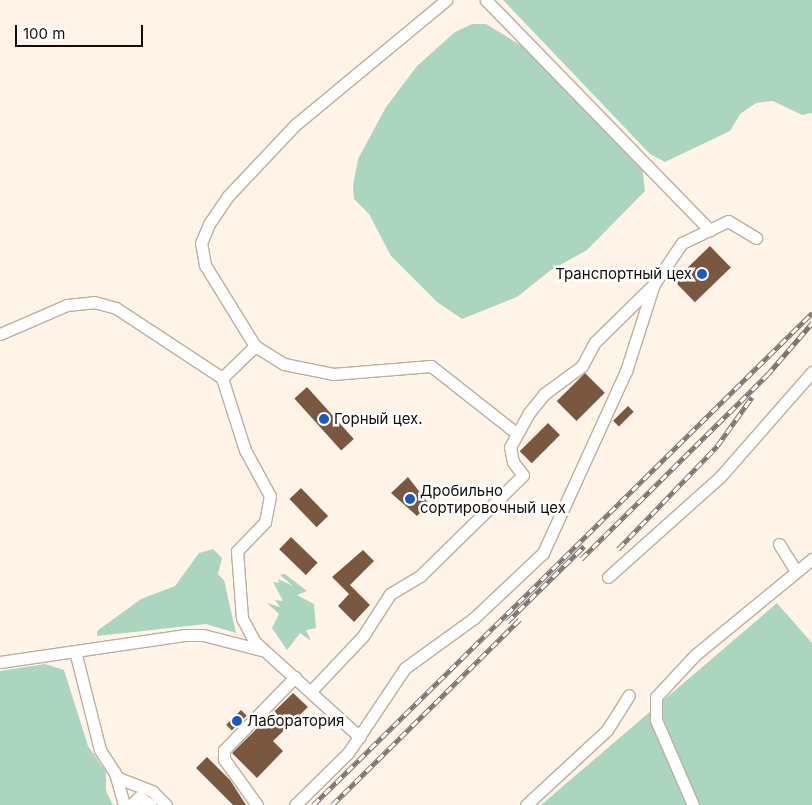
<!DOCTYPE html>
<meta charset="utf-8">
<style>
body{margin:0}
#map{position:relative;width:812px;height:805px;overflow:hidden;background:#fff4e7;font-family:Inter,sans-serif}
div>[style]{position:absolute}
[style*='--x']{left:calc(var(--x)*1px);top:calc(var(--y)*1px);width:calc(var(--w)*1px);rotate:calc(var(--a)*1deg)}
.green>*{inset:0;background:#acd5bf}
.building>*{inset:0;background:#7a5840;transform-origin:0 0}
.roads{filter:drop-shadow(1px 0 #bcafa0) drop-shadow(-1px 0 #bcafa0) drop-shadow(0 1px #bcafa0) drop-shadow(0 -1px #bcafa0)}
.minor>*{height:11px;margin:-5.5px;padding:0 5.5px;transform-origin:5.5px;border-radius:5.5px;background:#fff}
.rail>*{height:4.5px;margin-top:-2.25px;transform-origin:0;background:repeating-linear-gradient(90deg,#fff 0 8px,#7e766e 0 16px);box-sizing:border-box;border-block:1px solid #7e766e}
.dots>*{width:14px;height:14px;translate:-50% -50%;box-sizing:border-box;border:2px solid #fff;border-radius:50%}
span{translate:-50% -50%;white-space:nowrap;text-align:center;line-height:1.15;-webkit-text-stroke:5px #fff;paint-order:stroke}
.poi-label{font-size:15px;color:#120d08}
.right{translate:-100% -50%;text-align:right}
.left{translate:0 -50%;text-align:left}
.scale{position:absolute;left:15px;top:25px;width:128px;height:22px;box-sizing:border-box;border:2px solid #120d08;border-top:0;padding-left:6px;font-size:15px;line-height:18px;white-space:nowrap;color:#120d08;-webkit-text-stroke:4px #fff;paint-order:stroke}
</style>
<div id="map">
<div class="green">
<div style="clip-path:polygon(503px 0,812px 0,812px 113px,802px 115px,773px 101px,756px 103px,740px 114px,730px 131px,665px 162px,650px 154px)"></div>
<div style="clip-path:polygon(472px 24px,486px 24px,532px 52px,642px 165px,645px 191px,587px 250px,551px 270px,517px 297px,462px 319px,437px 302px,391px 256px,369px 214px,354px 199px,353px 186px,358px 159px,386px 107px,417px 66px,455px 32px)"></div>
<div style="clip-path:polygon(213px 549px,222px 558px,218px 574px,224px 580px,236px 633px,206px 624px,97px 636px,97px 631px,141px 599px,175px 586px,199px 553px)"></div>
<div style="clip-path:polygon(285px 574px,307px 591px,297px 595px,314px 604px,316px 628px,306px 630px,311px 641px,300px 633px,287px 650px,272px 628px,279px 614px,267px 603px,280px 607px,275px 600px,283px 601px,273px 582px,279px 583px,278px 579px,293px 586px,280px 575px)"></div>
<div style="clip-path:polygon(777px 603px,812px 643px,812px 805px,541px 805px)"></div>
<div style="clip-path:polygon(45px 664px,64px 670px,88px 746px,106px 772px,106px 791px,113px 805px,0 805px,0 671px)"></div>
</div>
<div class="building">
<div style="left:710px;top:246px;width:30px;height:50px;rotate:46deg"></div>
<div style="left:585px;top:373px;width:28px;height:40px;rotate:45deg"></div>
<div style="left:307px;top:387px;width:70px;height:17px;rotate:48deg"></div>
<div style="left:628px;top:406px;width:8px;height:21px;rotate:45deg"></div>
<div style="left:548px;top:423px;width:17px;height:40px;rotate:45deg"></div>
<div style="clip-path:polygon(408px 477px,429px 504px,417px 516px,391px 493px)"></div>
<div style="left:301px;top:488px;width:39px;height:16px;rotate:46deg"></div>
<div style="left:291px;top:537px;width:37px;height:17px;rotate:44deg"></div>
<div style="clip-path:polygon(363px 550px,374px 561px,350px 585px,370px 605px,354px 622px,338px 606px,349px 594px,332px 577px)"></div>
<div style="clip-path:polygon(293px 693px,308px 707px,273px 741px,283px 751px,257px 778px,232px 753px)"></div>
<div style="left:241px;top:710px;width:8px;height:21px;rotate:45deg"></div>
<div style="clip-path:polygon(207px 757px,230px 780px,246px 805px,233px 805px,196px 768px)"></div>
</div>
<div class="roads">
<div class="minor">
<div style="--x:486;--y:0;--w:321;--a:45.8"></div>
<div style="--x:0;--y:334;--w:73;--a:-23.4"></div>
<div style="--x:67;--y:305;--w:27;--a:-6"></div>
<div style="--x:94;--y:302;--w:23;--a:15"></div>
<div style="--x:116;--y:308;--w:127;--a:33.4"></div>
<div style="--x:222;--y:378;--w:76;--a:72.3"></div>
<div style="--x:245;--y:450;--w:52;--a:61.5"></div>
<div style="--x:270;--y:496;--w:26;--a:101"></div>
<div style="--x:265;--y:522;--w:40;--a:134"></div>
<div style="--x:237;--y:551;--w:67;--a:85.7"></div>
<div style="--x:242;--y:618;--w:26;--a:62"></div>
<div style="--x:254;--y:641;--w:143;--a:42.2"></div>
<div style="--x:255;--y:346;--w:34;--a:32"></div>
<div style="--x:284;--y:364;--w:50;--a:11.5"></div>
<div style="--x:333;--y:374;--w:98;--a:-4.7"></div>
<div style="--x:431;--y:366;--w:108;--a:38.2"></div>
<div style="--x:222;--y:378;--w:46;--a:-44.1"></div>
<div style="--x:255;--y:346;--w:95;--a:-121.7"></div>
<div style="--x:205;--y:265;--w:22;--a:-100"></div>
<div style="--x:201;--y:243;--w:21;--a:-67"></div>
<div style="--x:209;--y:224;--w:34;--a:-56"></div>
<div style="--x:228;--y:196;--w:98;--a:-46.7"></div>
<div style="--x:295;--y:125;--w:196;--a:-39.6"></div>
<div style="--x:779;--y:544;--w:31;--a:58"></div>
<div style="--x:608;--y:577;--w:150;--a:-41.8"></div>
<div style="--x:720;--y:477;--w:140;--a:-48.8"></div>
<div style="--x:75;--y:651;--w:102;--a:75.8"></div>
<div style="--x:100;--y:750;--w:33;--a:57"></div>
<div style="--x:118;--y:778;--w:36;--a:21"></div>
<div style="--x:152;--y:791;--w:20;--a:45"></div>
<div style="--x:0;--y:662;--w:186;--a:-8.3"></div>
<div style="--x:184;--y:635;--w:19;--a:0"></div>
<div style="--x:203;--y:635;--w:61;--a:14.3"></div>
<div style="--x:311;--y:691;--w:76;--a:-46.6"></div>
<div style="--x:363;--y:636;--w:50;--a:-57.3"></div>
<div style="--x:390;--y:594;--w:35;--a:-31"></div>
<div style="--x:420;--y:576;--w:144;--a:-44.4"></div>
<div style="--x:523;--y:475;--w:16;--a:-128"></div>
<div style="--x:513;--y:462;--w:15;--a:-101"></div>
<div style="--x:510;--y:447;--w:38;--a:-61"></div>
<div style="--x:528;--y:414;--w:26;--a:-51"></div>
<div style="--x:544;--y:394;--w:47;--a:-36.4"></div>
<div style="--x:582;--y:366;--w:27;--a:-62"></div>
<div style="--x:595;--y:342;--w:83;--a:-44.5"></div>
<div style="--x:654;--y:284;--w:50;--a:-55.7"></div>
<div style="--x:682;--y:243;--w:51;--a:-25.6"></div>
<div style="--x:728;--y:221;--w:33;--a:31"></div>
<div style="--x:115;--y:773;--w:33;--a:74"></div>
<div style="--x:131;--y:805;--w:11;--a:-45"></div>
<div style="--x:139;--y:797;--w:14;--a:34"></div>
<div style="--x:257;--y:805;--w:57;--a:-125.7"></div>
<div style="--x:224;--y:759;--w:9;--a:-90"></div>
<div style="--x:224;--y:750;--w:102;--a:-45.8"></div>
<div style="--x:295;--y:805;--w:74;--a:-44.5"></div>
<div style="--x:348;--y:753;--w:102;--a:-56.2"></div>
<div style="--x:405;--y:668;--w:85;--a:-35.9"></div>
<div style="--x:474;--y:618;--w:95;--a:-43.3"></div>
<div style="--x:543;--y:553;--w:200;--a:-65.5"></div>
<div style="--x:626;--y:371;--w:88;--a:-72.2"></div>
<div style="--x:526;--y:805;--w:110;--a:-42.8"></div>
<div style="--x:607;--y:730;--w:41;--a:-57.8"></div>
<div style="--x:693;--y:805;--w:93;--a:-113.5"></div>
<div style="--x:656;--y:720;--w:23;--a:-90"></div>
<div style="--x:656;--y:697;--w:57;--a:-47.1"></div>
<div style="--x:695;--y:655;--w:151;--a:-39.4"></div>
</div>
</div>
<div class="rail">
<div style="--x:618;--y:549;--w:143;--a:-46.1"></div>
<div style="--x:717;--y:446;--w:60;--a:-54.5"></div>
<div style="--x:581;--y:559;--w:262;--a:-44.7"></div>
<div style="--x:767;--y:375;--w:69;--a:-49.1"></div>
<div style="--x:507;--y:622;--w:108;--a:-44.6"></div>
<div style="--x:313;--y:805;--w:701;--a:-44.6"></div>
<div style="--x:332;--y:805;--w:264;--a:-44.7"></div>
</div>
<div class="dots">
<div style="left:702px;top:274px;background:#1859c4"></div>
<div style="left:324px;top:419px;background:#1859c4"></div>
<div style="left:410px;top:499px;background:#1859c4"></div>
<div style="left:237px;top:721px;background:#1859c4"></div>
</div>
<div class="poi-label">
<span class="right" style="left:692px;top:274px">Транспортный цех</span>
<span class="left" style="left:334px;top:419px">Горный цех.</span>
<span class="left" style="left:420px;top:499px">Дробильно<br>сортировочный цех</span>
<span class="left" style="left:247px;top:721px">Лаборатория</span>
</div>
<div class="scale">100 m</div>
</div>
